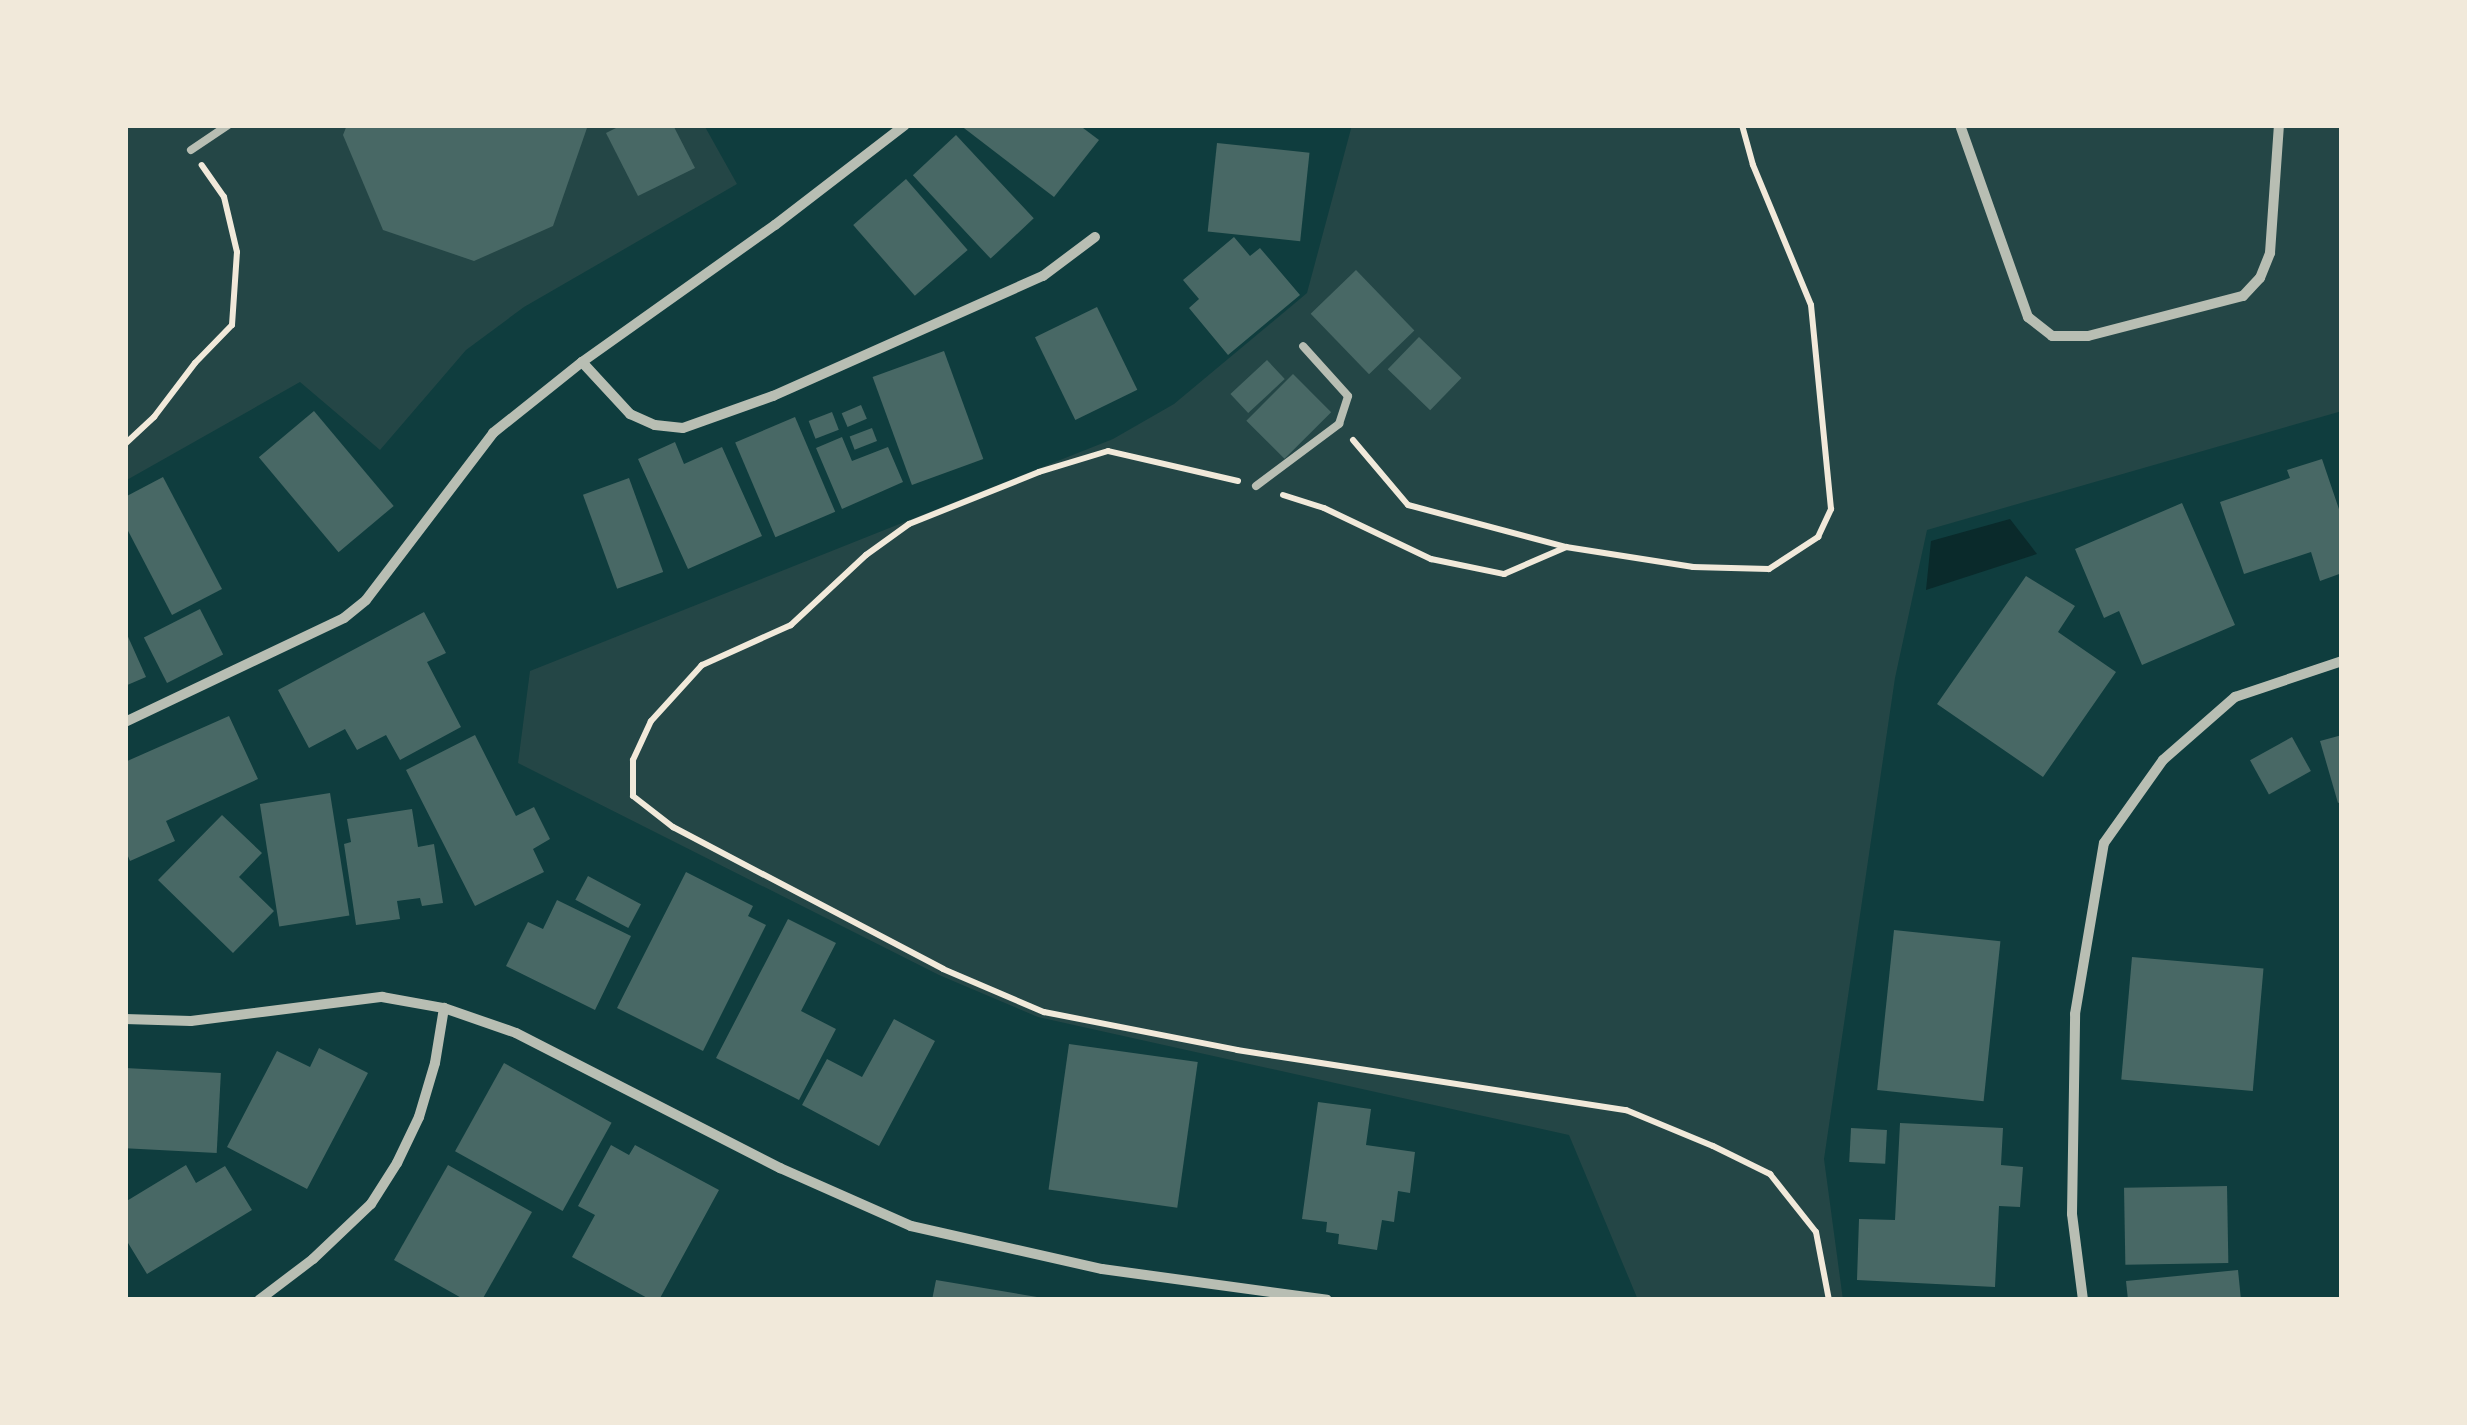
<!DOCTYPE html>
<style>
body{margin:0}
#map{position:relative;width:2467px;height:1425px;overflow:hidden;background:#0f3d3e;font-family:"Nunito Sans",sans-serif}
div>[style]{position:absolute}
[style*='--x']{left:calc(var(--x)*1px);top:calc(var(--y)*1px);width:calc(var(--w)*1px);rotate:calc(var(--a)*1deg)}
.green>*{inset:0;background:#244646}
.water>*{inset:0;background:#0a2a2b}
.building>*{inset:0;background:#486865;transform-origin:0 0}
.path>*{height:6px;margin:-3px;padding:0 3px;transform-origin:3px;border-radius:3px;background:#f1e9da}
.service>*{height:8px;margin:-4px;padding:0 4px;transform-origin:4px;border-radius:4px;background:#b8beb3}
.minor>*{height:10px;margin:-5px;padding:0 5px;transform-origin:5px;border-radius:5px;background:#b8beb3}
span{translate:-50% -50%;white-space:nowrap;text-align:center;line-height:1.15;-webkit-text-stroke:10px #f1e9da;paint-order:stroke}
.frame{position:absolute;inset:0;border:128px solid #f1e9da;pointer-events:none}
</style>
<div id="map">
<div class="green">
<div style="clip-path:polygon(125px 125px,704px 125px,737px 184px,524px 307px,466px 350px,380px 450px,300px 382px,125px 481px)"></div>
<div style="clip-path:polygon(1352px 125px,2342px 125px,2342px 411px,1927px 530px,1895px 678px,1824px 1159px,1843px 1300px,1638px 1300px,1569px 1135px,1038px 1017px,939px 975px,518px 763px,530px 671px,1113px 439px,1174px 404px,1307px 293px)"></div>
</div>
<div class="water">
<div style="clip-path:polygon(2010px 519px,2037px 554px,1926px 590px,1931px 541px)"></div>
</div>
<div class="building">
<div style="clip-path:polygon(347px 125px,588px 125px,553px 226px,474px 261px,383px 230px,343px 135px)"></div>
<div style="clip-path:polygon(622px 125px,673px 125px,695px 168px,638px 196px,606px 133px)"></div>
<div style="clip-path:polygon(960px 125px,1079px 125px,1099px 140px,1054px 197px)"></div>
<div style="left:956px;top:135px;width:114px;height:59px;rotate:47deg"></div>
<div style="left:1217px;top:143px;width:93px;height:89px;rotate:6deg"></div>
<div style="left:906px;top:179px;width:94px;height:70px;rotate:49deg"></div>
<div style="clip-path:polygon(1234px 237px,1250px 256px,1260px 248px,1300px 295px,1228px 355px,1189px 308px,1199px 299px,1183px 280px)"></div>
<div style="left:1356px;top:270px;width:84px;height:63px;rotate:46deg"></div>
<div style="left:1097px;top:307px;width:92px;height:69px;rotate:64deg"></div>
<div style="left:1419px;top:337px;width:59px;height:45px;rotate:44deg"></div>
<div style="left:944px;top:351px;width:115px;height:76px;rotate:70deg"></div>
<div style="left:1267px;top:360px;width:26px;height:50px;rotate:47deg"></div>
<div style="left:1293px;top:374px;width:54px;height:66px;rotate:45deg"></div>
<div style="left:861px;top:405px;width:15px;height:21px;rotate:67deg"></div>
<div style="left:314px;top:411px;width:124px;height:72px;rotate:50deg"></div>
<div style="left:832px;top:412px;width:19px;height:25px;rotate:69deg"></div>
<div style="left:795px;top:417px;width:103px;height:65px;rotate:67deg"></div>
<div style="left:872px;top:428px;width:14px;height:24px;rotate:69deg"></div>
<div style="clip-path:polygon(842px 437px,852px 461px,888px 447px,903px 482px,842px 509px,816px 448px)"></div>
<div style="clip-path:polygon(675px 442px,684px 464px,722px 447px,762px 536px,688px 569px,638px 459px)"></div>
<div style="clip-path:polygon(2322px 459px,2342px 518px,2342px 573px,2320px 581px,2311px 552px,2244px 574px,2220px 502px,2290px 478px,2287px 470px)"></div>
<div style="clip-path:polygon(163px 477px,222px 589px,172px 615px,125px 525px,125px 497px)"></div>
<div style="left:629px;top:478px;width:100px;height:49px;rotate:70deg"></div>
<div style="clip-path:polygon(2182px 503px,2235px 625px,2142px 665px,2119px 611px,2104px 618px,2075px 549px)"></div>
<div style="clip-path:polygon(2026px 576px,2075px 606px,2058px 632px,2116px 672px,2043px 777px,1937px 704px)"></div>
<div style="left:200px;top:609px;width:51px;height:63px;rotate:63deg"></div>
<div style="clip-path:polygon(424px 612px,446px 653px,427px 662px,461px 727px,400px 760px,386px 735px,357px 750px,345px 729px,309px 748px,278px 690px)"></div>
<div style="clip-path:polygon(125px 630px,146px 677px,125px 686px)"></div>
<div style="clip-path:polygon(229px 716px,258px 779px,166px 821px,175px 841px,130px 861px,125px 849px,125px 762px)"></div>
<div style="clip-path:polygon(475px 735px,516px 816px,534px 807px,550px 839px,533px 849px,544px 872px,475px 906px,406px 770px)"></div>
<div style="clip-path:polygon(2342px 735px,2342px 801px,2338px 803px,2320px 741px)"></div>
<div style="left:2292px;top:737px;width:39px;height:48px;rotate:61deg"></div>
<div style="left:330px;top:793px;width:124px;height:71px;rotate:81deg"></div>
<div style="clip-path:polygon(412px 809px,418px 847px,434px 844px,443px 903px,422px 906px,420px 898px,397px 901px,400px 919px,356px 925px,344px 844px,351px 842px,347px 819px)"></div>
<div style="clip-path:polygon(222px 815px,262px 853px,239px 877px,274px 911px,233px 953px,158px 880px)"></div>
<div style="clip-path:polygon(686px 872px,753px 906px,748px 916px,766px 925px,703px 1051px,617px 1008px)"></div>
<div style="left:588px;top:876px;width:60px;height:27px;rotate:28deg"></div>
<div style="clip-path:polygon(557px 900px,631px 936px,595px 1010px,506px 966px,528px 922px,543px 929px)"></div>
<div style="clip-path:polygon(788px 919px,836px 943px,801px 1011px,836px 1029px,799px 1100px,716px 1058px)"></div>
<div style="left:1894px;top:930px;width:107px;height:161px;rotate:6deg"></div>
<div style="left:2132px;top:957px;width:132px;height:123px;rotate:5deg"></div>
<div style="clip-path:polygon(894px 1019px,935px 1041px,879px 1146px,802px 1105px,827px 1059px,862px 1077px)"></div>
<div style="left:1069px;top:1044px;width:130px;height:147px;rotate:8deg"></div>
<div style="clip-path:polygon(319px 1048px,368px 1073px,307px 1189px,227px 1147px,277px 1051px,310px 1067px)"></div>
<div style="left:504px;top:1063px;width:123px;height:101px;rotate:29deg"></div>
<div style="left:125px;top:1068px;width:96px;height:80px;rotate:3deg"></div>
<div style="clip-path:polygon(1318px 1102px,1371px 1109px,1366px 1145px,1415px 1152px,1410px 1193px,1398px 1191px,1394px 1222px,1382px 1220px,1377px 1250px,1338px 1244px,1339px 1234px,1326px 1232px,1327px 1222px,1302px 1219px)"></div>
<div style="clip-path:polygon(1900px 1123px,2003px 1128px,2001px 1165px,2023px 1167px,2020px 1207px,1999px 1206px,1995px 1287px,1857px 1280px,1859px 1219px,1895px 1220px)"></div>
<div style="left:1851px;top:1128px;width:36px;height:34px;rotate:3deg"></div>
<div style="clip-path:polygon(611px 1145px,629px 1155px,635px 1145px,719px 1190px,659px 1300px,651px 1300px,572px 1257px,595px 1215px,578px 1206px)"></div>
<div style="clip-path:polygon(186px 1165px,196px 1183px,225px 1166px,252px 1210px,147px 1274px,125px 1238px,125px 1202px)"></div>
<div style="clip-path:polygon(448px 1165px,532px 1212px,482px 1300px,465px 1300px,394px 1260px)"></div>
<div style="left:2227px;top:1186px;width:77px;height:103px;rotate:89deg"></div>
<div style="clip-path:polygon(2238px 1270px,2241px 1300px,2128px 1300px,2126px 1281px)"></div>
<div style="clip-path:polygon(936px 1280px,1043px 1298px,1042px 1300px,932px 1300px)"></div>
</div>
<div class="path">
<div style="--x:1353;--y:440;--w:85;--a:49.8"></div>
<div style="--x:1408;--y:505;--w:163;--a:14.9"></div>
<div style="--x:1566;--y:547;--w:129;--a:8.9"></div>
<div style="--x:1693;--y:567;--w:76;--a:1.5"></div>
<div style="--x:1769;--y:569;--w:59;--a:-33.1"></div>
<div style="--x:1818;--y:537;--w:31;--a:-65"></div>
<div style="--x:1831;--y:509;--w:205;--a:-95.6"></div>
<div style="--x:1811;--y:305;--w:152;--a:-112.5"></div>
<div style="--x:1753;--y:165;--w:41;--a:-105.4"></div>
<div style="--x:125;--y:444;--w:40;--a:-43"></div>
<div style="--x:154;--y:417;--w:68;--a:-52.8"></div>
<div style="--x:195;--y:363;--w:53;--a:-45.8"></div>
<div style="--x:232;--y:325;--w:73;--a:-86.1"></div>
<div style="--x:237;--y:252;--w:57;--a:-103.3"></div>
<div style="--x:224;--y:197;--w:39;--a:-125"></div>
<div style="--x:1238;--y:481;--w:133;--a:-167"></div>
<div style="--x:1108;--y:451;--w:72;--a:163.1"></div>
<div style="--x:1039;--y:472;--w:140;--a:158.2"></div>
<div style="--x:909;--y:524;--w:53;--a:144.2"></div>
<div style="--x:866;--y:555;--w:103;--a:137"></div>
<div style="--x:791;--y:625;--w:98;--a:155.8"></div>
<div style="--x:702;--y:665;--w:76;--a:132.3"></div>
<div style="--x:651;--y:721;--w:43;--a:114.8"></div>
<div style="--x:633;--y:760;--w:36;--a:90"></div>
<div style="--x:633;--y:796;--w:51;--a:37.8"></div>
<div style="--x:673;--y:827;--w:305;--a:27.7"></div>
<div style="--x:943;--y:969;--w:110;--a:23.1"></div>
<div style="--x:1044;--y:1012;--w:197;--a:11.1"></div>
<div style="--x:1237;--y:1050;--w:394;--a:8.8"></div>
<div style="--x:1626;--y:1110;--w:94;--a:22.5"></div>
<div style="--x:1713;--y:1146;--w:64;--a:26.2"></div>
<div style="--x:1770;--y:1174;--w:74;--a:51.6"></div>
<div style="--x:1816;--y:1232;--w:69;--a:79.2"></div>
<div style="--x:1283;--y:495;--w:43;--a:17.6"></div>
<div style="--x:1324;--y:508;--w:119;--a:25.5"></div>
<div style="--x:1431;--y:559;--w:75;--a:11.6"></div>
<div style="--x:1504;--y:574;--w:68;--a:-23.5"></div>
</div>
<div class="service">
<div style="--x:191;--y:150;--w:45;--a:-34"></div>
<div style="--x:1256;--y:486;--w:104;--a:-36.8"></div>
<div style="--x:1339;--y:424;--w:29;--a:-72"></div>
<div style="--x:1348;--y:396;--w:67;--a:-132"></div>
</div>
<div class="minor">
<div style="--x:1960;--y:125;--w:204;--a:70.5"></div>
<div style="--x:2028;--y:317;--w:31;--a:38"></div>
<div style="--x:2052;--y:336;--w:36;--a:0"></div>
<div style="--x:2088;--y:336;--w:160;--a:-14.5"></div>
<div style="--x:2243;--y:296;--w:25;--a:-47"></div>
<div style="--x:2260;--y:278;--w:27;--a:-68"></div>
<div style="--x:2270;--y:253;--w:128;--a:-86"></div>
<div style="--x:582;--y:362;--w:71;--a:47.3"></div>
<div style="--x:630;--y:414;--w:27;--a:24"></div>
<div style="--x:655;--y:425;--w:28;--a:6"></div>
<div style="--x:683;--y:428;--w:96;--a:-19.6"></div>
<div style="--x:773;--y:396;--w:295;--a:-24"></div>
<div style="--x:1043;--y:276;--w:65;--a:-36.9"></div>
<div style="--x:125;--y:722;--w:242;--a:-25.4"></div>
<div style="--x:344;--y:618;--w:28;--a:-39"></div>
<div style="--x:366;--y:600;--w:210;--a:-52.7"></div>
<div style="--x:493;--y:433;--w:114;--a:-38.6"></div>
<div style="--x:582;--y:362;--w:237;--a:-35.4"></div>
<div style="--x:775;--y:225;--w:164;--a:-37.6"></div>
<div style="--x:125;--y:1019;--w:66;--a:1.7"></div>
<div style="--x:191;--y:1021;--w:193;--a:-7.2"></div>
<div style="--x:382;--y:997;--w:63;--a:10.1"></div>
<div style="--x:444;--y:1008;--w:76;--a:19.1"></div>
<div style="--x:516;--y:1033;--w:297;--a:27.1"></div>
<div style="--x:780;--y:1168;--w:143;--a:23.9"></div>
<div style="--x:911;--y:1226;--w:196;--a:12.7"></div>
<div style="--x:1102;--y:1269;--w:227;--a:7.8"></div>
<div style="--x:259;--y:1300;--w:68;--a:-37.2"></div>
<div style="--x:313;--y:1259;--w:80;--a:-43.5"></div>
<div style="--x:371;--y:1204;--w:49;--a:-57.6"></div>
<div style="--x:397;--y:1163;--w:51;--a:-64.4"></div>
<div style="--x:419;--y:1117;--w:56;--a:-73.5"></div>
<div style="--x:435;--y:1063;--w:56;--a:-80.7"></div>
<div style="--x:2083;--y:1300;--w:87;--a:-97.3"></div>
<div style="--x:2072;--y:1214;--w:200;--a:-89.1"></div>
<div style="--x:2075;--y:1014;--w:173;--a:-80.4"></div>
<div style="--x:2104;--y:843;--w:102;--a:-54.6"></div>
<div style="--x:2163;--y:760;--w:96;--a:-41.2"></div>
<div style="--x:2235;--y:697;--w:113;--a:-18.6"></div>
</div>
<div class="frame"></div>
</div>
